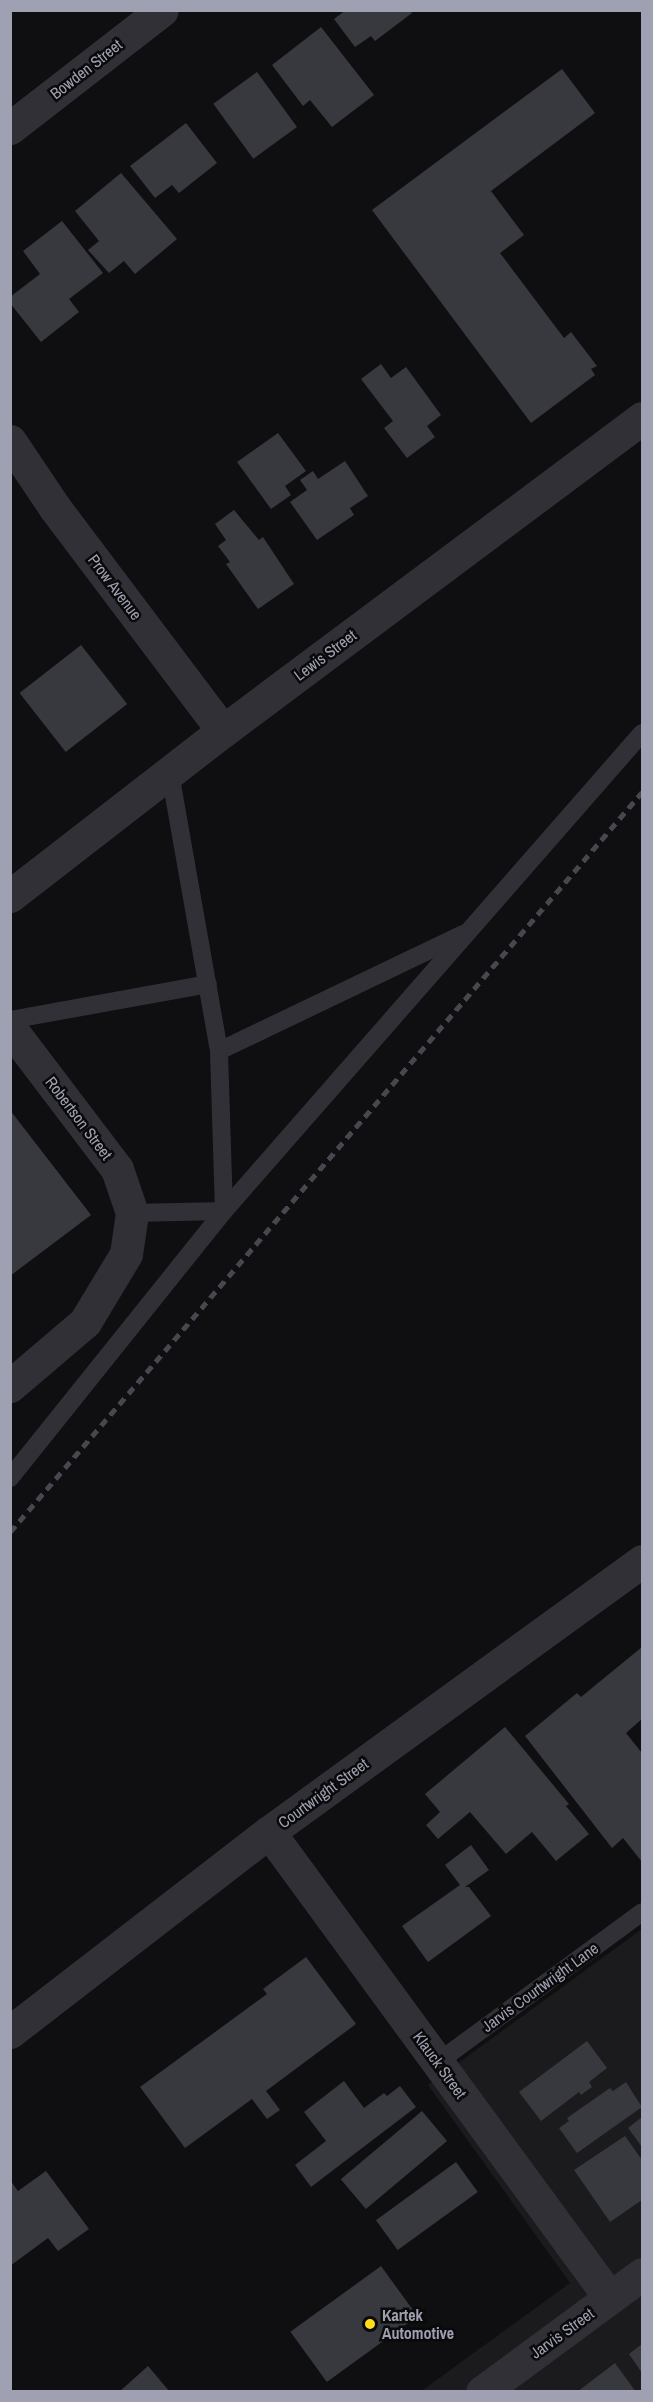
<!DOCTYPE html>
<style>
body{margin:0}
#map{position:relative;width:653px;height:2402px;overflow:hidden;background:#0f0f11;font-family:"Archivo Narrow",sans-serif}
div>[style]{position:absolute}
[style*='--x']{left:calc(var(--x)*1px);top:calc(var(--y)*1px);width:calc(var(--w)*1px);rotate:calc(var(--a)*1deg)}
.built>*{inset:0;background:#1b1b1e}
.building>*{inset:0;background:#38393f;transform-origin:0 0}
.service>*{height:18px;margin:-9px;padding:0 9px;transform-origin:9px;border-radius:9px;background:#303036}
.minor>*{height:33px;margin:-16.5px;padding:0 16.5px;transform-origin:16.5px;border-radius:16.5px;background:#303036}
.rail>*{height:4.5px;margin-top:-2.25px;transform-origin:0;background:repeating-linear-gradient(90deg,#47474f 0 8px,transparent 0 14px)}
.dots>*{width:16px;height:16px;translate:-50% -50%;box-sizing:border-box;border:3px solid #0a0a0b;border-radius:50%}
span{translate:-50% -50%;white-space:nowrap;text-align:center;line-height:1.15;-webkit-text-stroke:5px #0a0a0b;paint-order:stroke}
.street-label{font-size:16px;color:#9fa1b3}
.poi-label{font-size:16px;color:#9fa1b3;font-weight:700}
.left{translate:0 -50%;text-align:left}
.frame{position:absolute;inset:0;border:12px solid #9fa1b3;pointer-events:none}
</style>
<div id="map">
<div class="built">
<div style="clip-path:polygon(642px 1929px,642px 2391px,420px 2392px,570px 2283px,428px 2085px)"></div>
</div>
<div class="building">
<div style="clip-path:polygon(346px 10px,410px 10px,412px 13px,375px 41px,371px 36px,355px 47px,334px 19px)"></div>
<div style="clip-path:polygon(321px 27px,374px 95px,332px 127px,310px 100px,303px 106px,272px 65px)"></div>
<div style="clip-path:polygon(562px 69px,595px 113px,491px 191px,524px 235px,500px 253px,564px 338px,571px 332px,597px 366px,591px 369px,595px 375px,531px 423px,372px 210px)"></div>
<div style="left:257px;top:72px;width:68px;height:54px;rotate:54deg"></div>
<div style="clip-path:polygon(186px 123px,217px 163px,179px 193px,172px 185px,155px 198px,130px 166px)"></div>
<div style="clip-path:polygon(121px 173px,177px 239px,135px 274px,124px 261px,109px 273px,88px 250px,99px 241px,75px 211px)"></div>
<div style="clip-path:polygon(62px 221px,103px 273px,69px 299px,79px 312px,41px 342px,10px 303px,10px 297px,40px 274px,23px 251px)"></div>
<div style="clip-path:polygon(381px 364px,391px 378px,406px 367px,441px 415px,427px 426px,435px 437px,407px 458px,384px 428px,393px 421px,361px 379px)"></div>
<div style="clip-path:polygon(278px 433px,306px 471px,285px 486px,291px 495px,271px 509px,237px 462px)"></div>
<div style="clip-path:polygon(345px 461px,368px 496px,350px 508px,354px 515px,317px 540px,290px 502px,307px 490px,300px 480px,313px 471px,318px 479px)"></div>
<div style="clip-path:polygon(234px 510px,259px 540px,263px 537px,294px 584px,258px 609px,226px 564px,230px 562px,218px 546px,226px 540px,215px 524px)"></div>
<div style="left:81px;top:645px;width:75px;height:78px;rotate:52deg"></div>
<div style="clip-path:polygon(10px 1110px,91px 1215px,10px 1276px)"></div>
<div style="clip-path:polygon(642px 1647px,642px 1719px,626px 1733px,642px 1753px,642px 1862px,623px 1838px,612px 1848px,525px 1736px,577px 1693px,581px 1697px)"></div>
<div style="clip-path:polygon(505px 1727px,569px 1804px,566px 1806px,589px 1834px,556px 1861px,532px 1832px,506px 1854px,470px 1812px,438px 1839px,426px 1825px,440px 1812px,425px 1794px)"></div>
<div style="clip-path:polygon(471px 1845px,489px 1870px,465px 1887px,469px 1887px,491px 1916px,428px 1962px,402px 1926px,460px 1885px,445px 1865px)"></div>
<div style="clip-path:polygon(306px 1957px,356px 2024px,266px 2091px,280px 2110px,267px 2119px,252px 2099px,185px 2148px,140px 2087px,267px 1994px,263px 1989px)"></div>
<div style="clip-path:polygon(587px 2041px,607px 2068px,589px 2082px,592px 2087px,581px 2095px,579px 2092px,541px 2121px,519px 2092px)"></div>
<div style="clip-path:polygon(344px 2081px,364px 2108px,384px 2093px,387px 2096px,400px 2086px,416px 2107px,311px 2187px,295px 2165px,326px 2141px,304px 2112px)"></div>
<div style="clip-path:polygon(626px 2082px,642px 2107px,577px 2153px,559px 2128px,569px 2121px,567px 2118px,610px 2088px,613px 2091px)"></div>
<div style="left:422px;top:2111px;width:39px;height:106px;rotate:50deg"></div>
<div style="clip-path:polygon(642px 2117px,642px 2147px,628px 2128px)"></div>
<div style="clip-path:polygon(625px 2136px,642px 2160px,642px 2200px,610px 2222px,574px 2170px)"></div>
<div style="left:456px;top:2162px;width:37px;height:99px;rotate:54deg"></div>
<div style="clip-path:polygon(46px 2171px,89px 2229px,58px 2251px,48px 2238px,10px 2266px,10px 2180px,18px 2191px)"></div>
<div style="left:381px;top:2266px;width:62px;height:112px;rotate:54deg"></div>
<div style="clip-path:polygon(642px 2344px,642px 2373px,629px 2354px)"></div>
<div style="clip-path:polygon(615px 2363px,636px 2392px,577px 2392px)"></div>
<div style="clip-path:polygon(148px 2366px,170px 2392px,119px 2392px)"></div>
</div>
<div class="service">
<div style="--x:10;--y:1020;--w:201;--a:-10.3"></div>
<div style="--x:219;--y:1051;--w:271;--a:-25.6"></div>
<div style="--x:132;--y:1213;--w:92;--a:-1.2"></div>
<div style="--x:224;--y:1211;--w:160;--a:-91.8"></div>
<div style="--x:219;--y:1051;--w:282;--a:-100"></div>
<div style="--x:10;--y:1478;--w:342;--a:-51.3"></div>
<div style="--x:224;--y:1211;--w:635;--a:-48.83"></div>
<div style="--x:438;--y:2062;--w:253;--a:-36.3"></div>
</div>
<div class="minor">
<div style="--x:10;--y:128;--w:192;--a:-37.8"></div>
<div style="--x:10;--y:441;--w:81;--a:56.1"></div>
<div style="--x:55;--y:508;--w:279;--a:53"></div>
<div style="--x:10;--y:896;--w:269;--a:-37.8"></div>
<div style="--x:223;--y:731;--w:523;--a:-36.76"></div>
<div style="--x:10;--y:1028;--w:177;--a:52.8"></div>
<div style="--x:117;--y:1169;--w:46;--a:71.2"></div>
<div style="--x:132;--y:1213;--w:41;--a:98.3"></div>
<div style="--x:126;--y:1254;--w:79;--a:121.1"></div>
<div style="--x:85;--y:1322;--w:99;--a:139.5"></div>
<div style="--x:269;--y:1832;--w:577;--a:53.8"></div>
<div style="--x:10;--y:2032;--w:327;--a:-37.7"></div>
<div style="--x:269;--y:1832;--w:461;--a:-36"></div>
<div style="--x:482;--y:2392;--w:199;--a:-36.4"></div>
</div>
<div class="rail">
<div style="--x:10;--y:1532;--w:973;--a:-49.5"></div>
</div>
<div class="dots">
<div style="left:370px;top:2324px;background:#ffdd19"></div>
</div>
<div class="street-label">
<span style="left:86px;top:69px;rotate:-38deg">Bowden Street</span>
<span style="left:115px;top:587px;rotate:53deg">Prow Avenue</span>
<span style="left:325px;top:655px;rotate:-37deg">Lewis Street</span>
<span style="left:79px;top:1118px;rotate:53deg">Robertson Street</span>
<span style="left:323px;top:1793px;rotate:-36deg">Courtwright Street</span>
<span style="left:540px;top:1987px;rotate:-36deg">Jarvis Courtwright Lane</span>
<span style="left:440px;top:2065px;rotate:54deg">Klauck Street</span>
<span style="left:562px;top:2333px;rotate:-36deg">Jarvis Street</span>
</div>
<div class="poi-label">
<span class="left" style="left:382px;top:2324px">Kartek<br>Automotive</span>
</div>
<div class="frame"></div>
</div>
